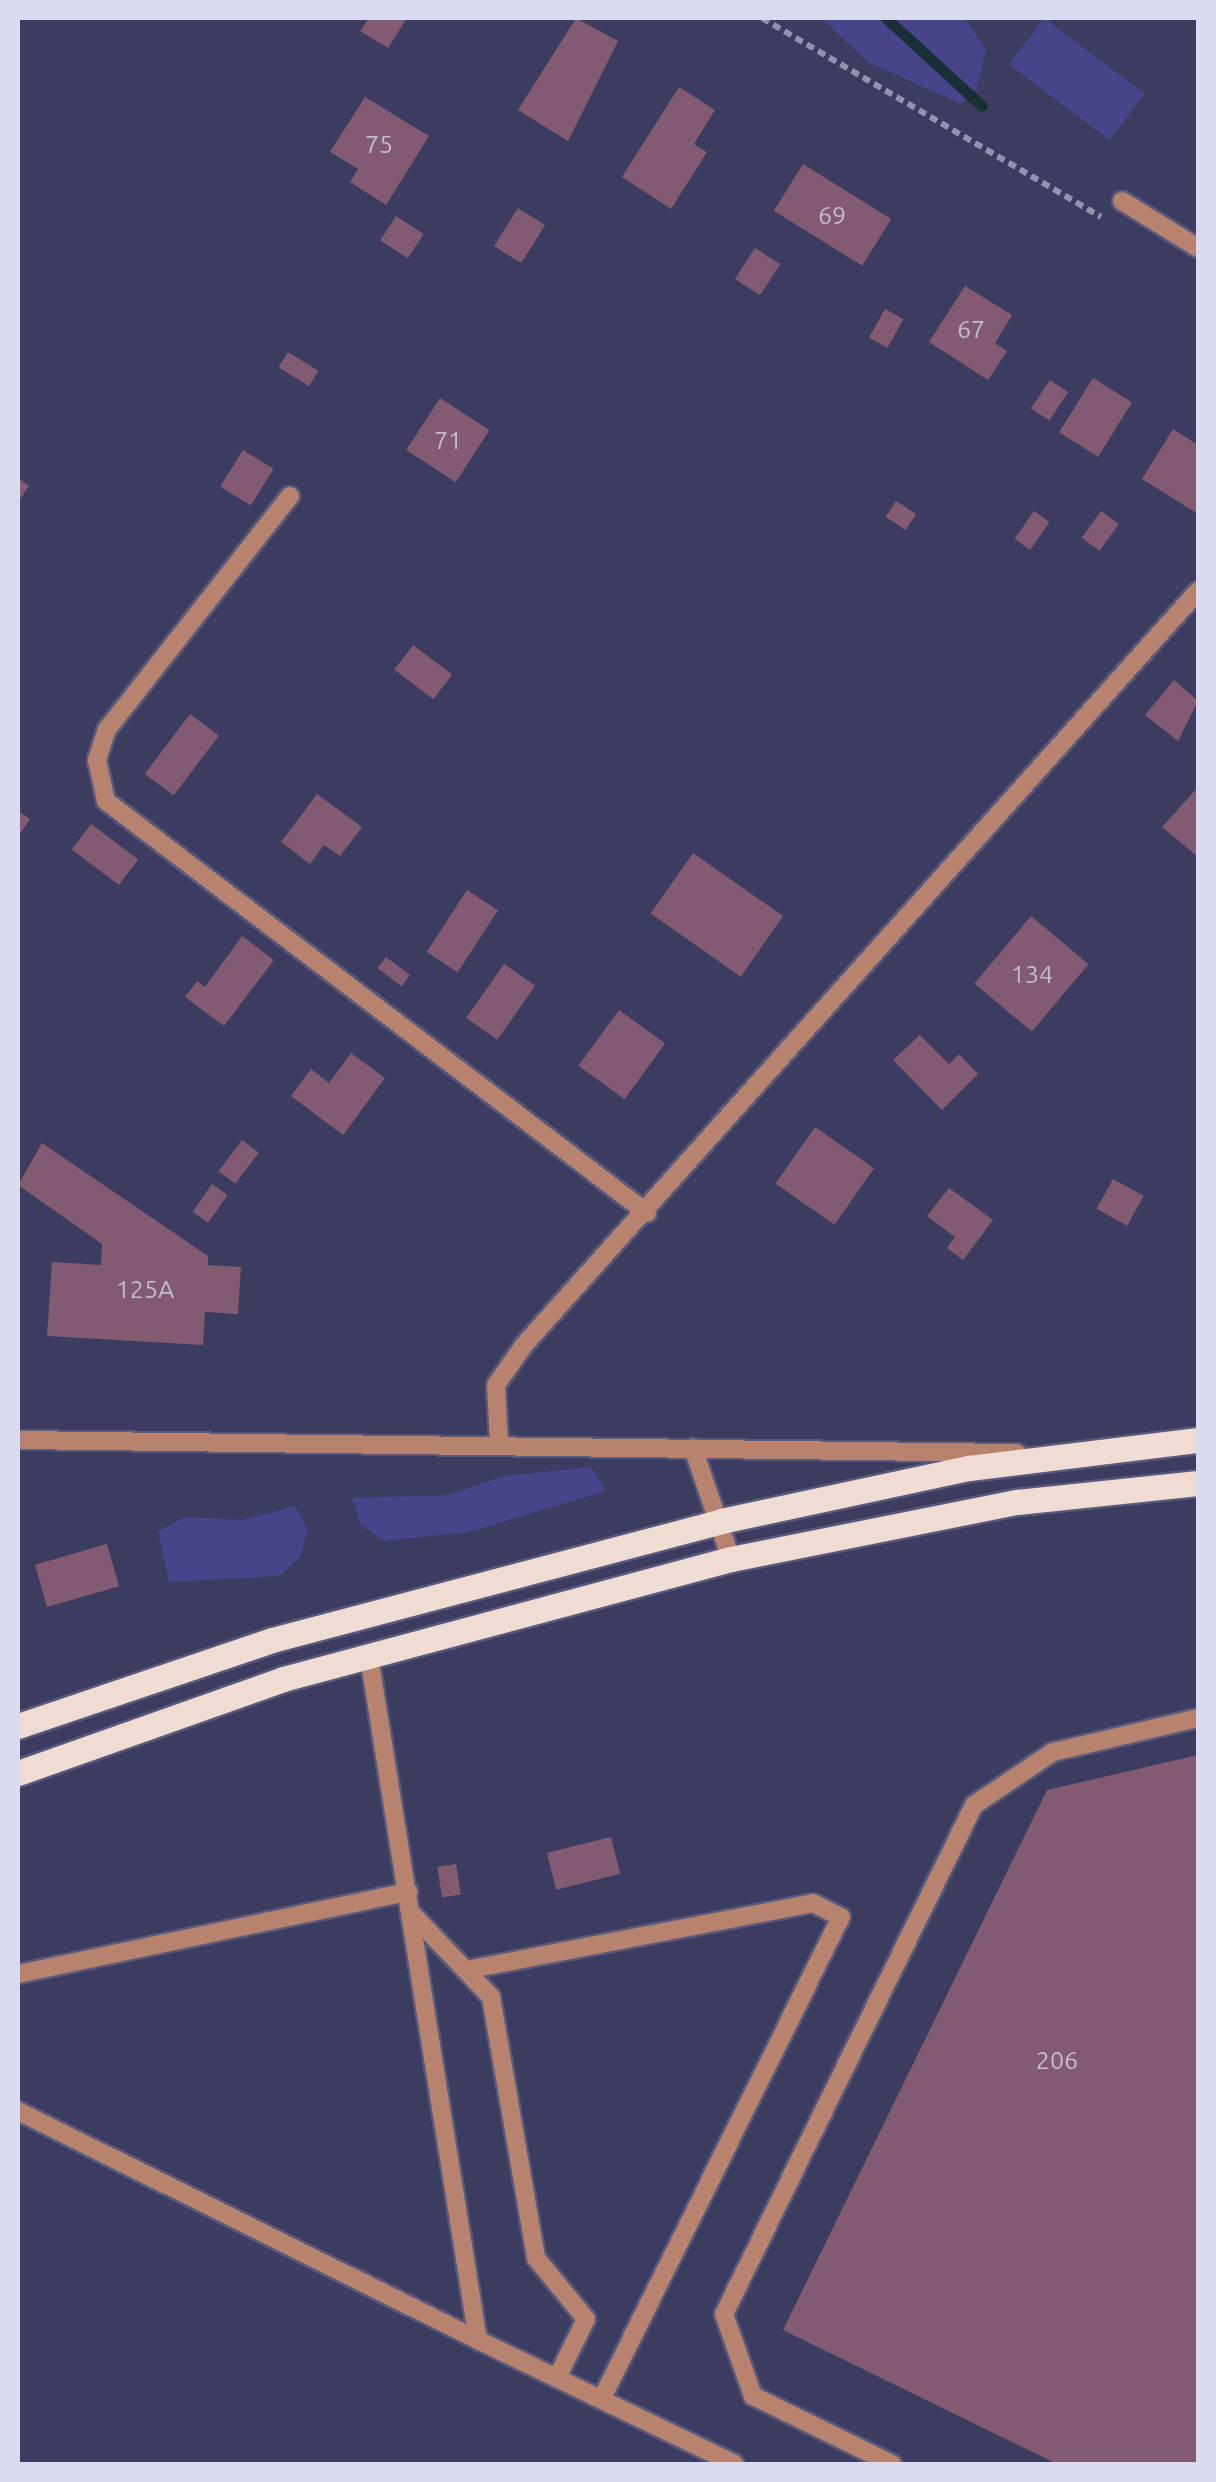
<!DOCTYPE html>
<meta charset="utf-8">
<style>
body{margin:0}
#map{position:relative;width:1216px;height:2482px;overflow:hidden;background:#3c3c60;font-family:Ubuntu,sans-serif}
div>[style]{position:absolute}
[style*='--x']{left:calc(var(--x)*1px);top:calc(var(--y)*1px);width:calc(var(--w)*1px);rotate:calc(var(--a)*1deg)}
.green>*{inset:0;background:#47448b;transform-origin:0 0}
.stream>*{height:11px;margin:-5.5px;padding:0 5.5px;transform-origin:5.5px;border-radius:5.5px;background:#192f36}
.building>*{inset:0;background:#825b72;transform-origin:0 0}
.path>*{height:6px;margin-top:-3px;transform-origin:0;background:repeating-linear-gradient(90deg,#9192ae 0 8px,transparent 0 13px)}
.roads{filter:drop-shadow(2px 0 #58597a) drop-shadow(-2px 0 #58597a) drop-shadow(0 2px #58597a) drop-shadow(0 -2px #58597a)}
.minor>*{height:18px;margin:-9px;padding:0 9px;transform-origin:9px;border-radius:9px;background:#b7836f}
.major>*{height:25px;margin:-12.5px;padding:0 12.5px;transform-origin:12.5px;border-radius:12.5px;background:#f1dcd3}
span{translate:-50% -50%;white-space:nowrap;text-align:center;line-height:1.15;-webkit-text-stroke:10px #313155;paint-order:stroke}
.number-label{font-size:25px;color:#c3bbd1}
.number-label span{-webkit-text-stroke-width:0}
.frame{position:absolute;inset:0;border:20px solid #d9dbf1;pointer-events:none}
</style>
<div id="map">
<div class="green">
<div style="clip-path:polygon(821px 18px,965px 18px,986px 50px,976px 90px,961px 104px,868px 62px)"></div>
<div style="left:1044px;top:18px;width:126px;height:58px;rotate:37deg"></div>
<div style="clip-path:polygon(591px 1467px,606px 1491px,469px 1532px,383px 1541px,361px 1525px,352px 1498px,449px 1495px,504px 1476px)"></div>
<div style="clip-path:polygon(295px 1506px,308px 1529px,300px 1557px,280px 1576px,169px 1582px,158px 1532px,184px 1517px,241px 1520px)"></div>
</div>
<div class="stream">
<div style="--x:886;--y:18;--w:130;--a:42.5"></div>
</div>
<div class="building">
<div style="clip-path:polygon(369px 18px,407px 18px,388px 48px,360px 31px)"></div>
<div style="clip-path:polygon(576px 18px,618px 41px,568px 141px,518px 110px)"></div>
<div style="clip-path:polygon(679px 87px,715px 110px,694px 144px,707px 152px,671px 209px,622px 177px)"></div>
<div style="clip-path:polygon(365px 97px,429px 136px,386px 205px,350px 182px,358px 169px,330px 152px)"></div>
<div style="left:803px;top:164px;width:104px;height:55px;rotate:32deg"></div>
<div style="left:518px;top:208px;width:32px;height:45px;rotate:32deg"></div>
<div style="left:396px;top:216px;width:33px;height:29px;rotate:33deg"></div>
<div style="left:755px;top:248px;width:30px;height:37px;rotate:33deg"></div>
<div style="clip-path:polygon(965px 286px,1012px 315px,995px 343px,1007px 351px,988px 380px,929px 342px)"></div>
<div style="left:885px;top:309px;width:21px;height:33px;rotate:29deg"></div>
<div style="left:288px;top:352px;width:36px;height:18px;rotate:32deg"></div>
<div style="left:1093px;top:378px;width:46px;height:64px;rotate:32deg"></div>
<div style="left:1050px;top:380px;width:22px;height:34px;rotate:34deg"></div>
<div style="left:440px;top:398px;width:59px;height:62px;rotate:33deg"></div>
<div style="clip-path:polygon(1173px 429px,1198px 445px,1198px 514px,1142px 479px)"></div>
<div style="left:243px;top:450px;width:36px;height:43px;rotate:32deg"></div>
<div style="clip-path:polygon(18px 478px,29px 486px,18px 502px)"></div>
<div style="left:896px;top:501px;width:24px;height:19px;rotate:33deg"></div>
<div style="left:1034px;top:511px;width:19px;height:34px;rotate:35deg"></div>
<div style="left:1101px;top:511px;width:22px;height:33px;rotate:36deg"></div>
<div style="left:413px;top:645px;width:49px;height:31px;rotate:37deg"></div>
<div style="clip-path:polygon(1174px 680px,1198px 701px,1178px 741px,1145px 715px)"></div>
<div style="left:190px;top:714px;width:36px;height:75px;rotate:37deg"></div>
<div style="clip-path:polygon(1198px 787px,1198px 857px,1162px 827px)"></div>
<div style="clip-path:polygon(317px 794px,362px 827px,340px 856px,324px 845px,310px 864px,281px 842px)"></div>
<div style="clip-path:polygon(18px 811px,30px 819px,18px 837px)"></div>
<div style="left:91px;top:824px;width:59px;height:32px;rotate:37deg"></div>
<div style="left:693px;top:853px;width:110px;height:74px;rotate:35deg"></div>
<div style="left:467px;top:890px;width:37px;height:74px;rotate:33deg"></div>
<div style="left:1031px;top:916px;width:75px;height:88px;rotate:40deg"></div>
<div style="clip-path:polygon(242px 936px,274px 960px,224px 1026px,185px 997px,197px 981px,205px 987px)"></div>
<div style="left:386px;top:957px;width:30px;height:14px;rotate:37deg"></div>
<div style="left:504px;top:964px;width:38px;height:66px;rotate:35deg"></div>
<div style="left:619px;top:1010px;width:57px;height:69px;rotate:36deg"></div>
<div style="clip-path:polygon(920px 1035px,949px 1064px,959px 1054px,978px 1074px,942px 1110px,893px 1060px)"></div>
<div style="clip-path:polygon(351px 1053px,385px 1078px,343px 1135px,291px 1096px,311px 1069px,329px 1083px)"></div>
<div style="left:815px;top:1127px;width:72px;height:69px;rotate:35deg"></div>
<div style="left:242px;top:1140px;width:21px;height:39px;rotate:37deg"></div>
<div style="clip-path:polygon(42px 1143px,208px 1256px,208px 1265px,241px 1267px,238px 1314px,205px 1312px,203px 1345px,47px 1336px,52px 1262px,101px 1265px,102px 1244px,18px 1185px)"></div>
<div style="left:1113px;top:1179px;width:35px;height:34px;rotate:29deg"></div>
<div style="left:212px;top:1184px;width:19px;height:34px;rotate:35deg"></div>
<div style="clip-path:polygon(949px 1188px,993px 1220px,963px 1260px,947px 1248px,955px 1237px,927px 1216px)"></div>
<div style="left:107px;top:1544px;width:44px;height:75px;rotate:74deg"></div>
<div style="clip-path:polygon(1198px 1755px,1198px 2464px,1057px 2464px,783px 2330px,1047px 1790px)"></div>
<div style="left:611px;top:1837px;width:38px;height:66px;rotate:76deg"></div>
<div style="left:456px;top:1864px;width:31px;height:19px;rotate:81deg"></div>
</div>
<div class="path">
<div style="--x:762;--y:18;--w:393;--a:30.4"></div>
</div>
<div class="roads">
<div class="minor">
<div style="--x:1122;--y:201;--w:89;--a:31.7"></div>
<div style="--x:290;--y:496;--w:296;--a:128.1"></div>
<div style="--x:107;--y:729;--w:33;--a:108"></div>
<div style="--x:97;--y:760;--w:42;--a:77.6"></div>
<div style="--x:106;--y:801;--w:680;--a:37.29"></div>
<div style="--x:18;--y:1440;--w:999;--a:0.75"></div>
<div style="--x:499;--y:1443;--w:58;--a:-93"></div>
<div style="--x:496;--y:1385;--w:49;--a:-55"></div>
<div style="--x:524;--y:1345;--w:1011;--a:-48.21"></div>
<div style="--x:693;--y:1448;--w:117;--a:71.1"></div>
<div style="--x:369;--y:1656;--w:693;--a:80.95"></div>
<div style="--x:478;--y:2340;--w:285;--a:25.8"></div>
<div style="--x:412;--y:1914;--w:115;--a:46.4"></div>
<div style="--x:491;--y:1997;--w:265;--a:80.2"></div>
<div style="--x:536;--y:2258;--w:79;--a:50.7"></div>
<div style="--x:586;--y:2319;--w:66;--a:116.2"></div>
<div style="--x:466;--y:1970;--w:353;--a:-10.9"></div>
<div style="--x:813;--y:1903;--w:31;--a:27"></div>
<div style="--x:841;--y:1917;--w:539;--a:116.42"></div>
<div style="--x:18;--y:1974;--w:399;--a:-11.9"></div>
<div style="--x:18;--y:2111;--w:514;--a:26.47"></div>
<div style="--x:892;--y:2464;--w:155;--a:-153.9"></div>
<div style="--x:753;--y:2396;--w:87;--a:-109.5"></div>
<div style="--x:724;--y:2314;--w:567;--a:-63.84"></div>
<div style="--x:974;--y:1805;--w:95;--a:-33.9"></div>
<div style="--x:1053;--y:1752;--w:149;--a:-13.2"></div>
</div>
<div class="major">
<div style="--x:18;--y:1726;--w:268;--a:-18.7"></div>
<div style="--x:272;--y:1640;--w:465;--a:-14.8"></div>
<div style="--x:721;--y:1521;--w:254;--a:-12.1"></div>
<div style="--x:969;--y:1468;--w:231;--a:-7"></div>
<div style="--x:18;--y:1773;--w:281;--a:-19.5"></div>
<div style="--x:283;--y:1679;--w:464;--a:-15"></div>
<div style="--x:731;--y:1559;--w:292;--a:-11.3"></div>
<div style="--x:1017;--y:1502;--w:182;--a:-6"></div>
</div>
</div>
<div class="number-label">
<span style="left:379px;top:144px">75</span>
<span style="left:832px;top:215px">69</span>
<span style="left:971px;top:329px">67</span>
<span style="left:448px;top:440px">71</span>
<span style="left:1032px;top:974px">134</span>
<span style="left:145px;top:1289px">125А</span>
<span style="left:1057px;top:2060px">206</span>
</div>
<div class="frame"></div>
</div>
